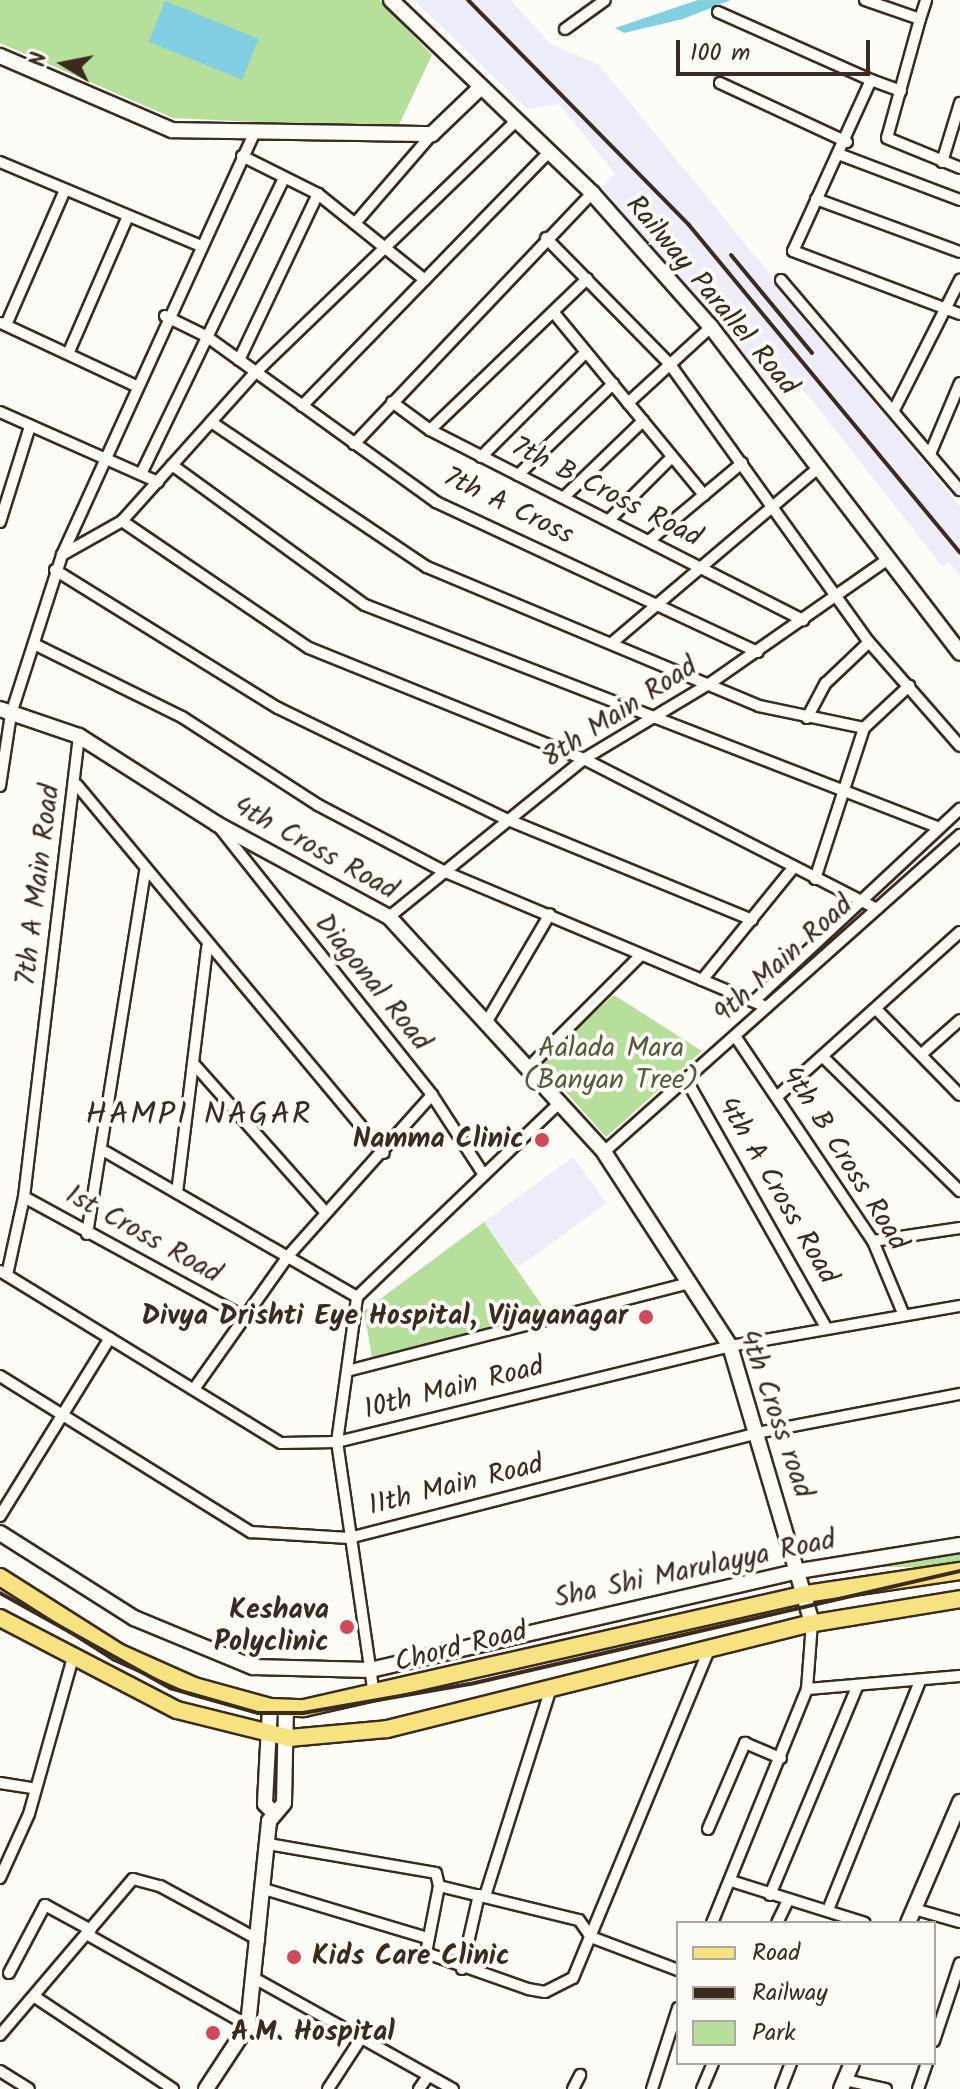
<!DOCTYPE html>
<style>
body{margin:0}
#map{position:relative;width:960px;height:2089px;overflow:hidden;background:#fdfcf7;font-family:Kalam,sans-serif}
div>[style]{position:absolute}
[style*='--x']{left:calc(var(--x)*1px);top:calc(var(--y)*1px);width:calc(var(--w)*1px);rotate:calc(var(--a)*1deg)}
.built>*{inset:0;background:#edecf8;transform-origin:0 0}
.green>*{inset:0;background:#b5df9b;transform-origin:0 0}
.water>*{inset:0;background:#83cfe2;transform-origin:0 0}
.roads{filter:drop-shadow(2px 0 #3b2a1e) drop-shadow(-2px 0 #3b2a1e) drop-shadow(0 2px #3b2a1e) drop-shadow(0 -2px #3b2a1e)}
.street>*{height:10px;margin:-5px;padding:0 5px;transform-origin:5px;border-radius:5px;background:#fdfcf7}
.secondary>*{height:14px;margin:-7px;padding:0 7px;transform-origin:7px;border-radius:7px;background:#fdfcf7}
.primary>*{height:16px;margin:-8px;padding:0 8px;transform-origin:8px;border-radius:8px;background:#f6e281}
.rail>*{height:4px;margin:-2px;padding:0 2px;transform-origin:2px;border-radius:2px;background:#3b2a1e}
.dots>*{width:22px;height:22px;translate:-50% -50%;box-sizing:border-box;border:4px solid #fdfcf7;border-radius:50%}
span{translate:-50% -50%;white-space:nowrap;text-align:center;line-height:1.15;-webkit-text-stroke:8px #fdfcf7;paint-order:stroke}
.street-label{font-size:28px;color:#3b2a1e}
.park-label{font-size:28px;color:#5a573d}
.poi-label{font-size:28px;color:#3b2a1e;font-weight:700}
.right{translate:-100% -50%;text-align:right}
.left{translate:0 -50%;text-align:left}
.quarter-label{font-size:32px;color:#3b2a1e;letter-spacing:2px}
.legend{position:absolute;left:676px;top:1921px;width:260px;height:144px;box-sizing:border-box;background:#fdfcf7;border:2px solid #afa8a0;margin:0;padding:10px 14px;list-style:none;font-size:24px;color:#3b2a1e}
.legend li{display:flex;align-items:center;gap:16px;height:40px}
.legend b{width:40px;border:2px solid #afa8a0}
.north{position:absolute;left:24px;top:24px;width:80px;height:80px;-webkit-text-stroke:6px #fdfcf7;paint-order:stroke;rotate:280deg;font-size:22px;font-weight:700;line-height:32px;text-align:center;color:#3b2a1e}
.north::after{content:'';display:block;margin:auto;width:28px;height:36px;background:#3b2a1e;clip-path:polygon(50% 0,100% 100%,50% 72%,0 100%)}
.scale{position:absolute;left:676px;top:40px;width:194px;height:36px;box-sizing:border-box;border:4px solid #3b2a1e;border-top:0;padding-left:10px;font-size:24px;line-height:28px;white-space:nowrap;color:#3b2a1e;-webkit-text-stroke:6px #fdfcf7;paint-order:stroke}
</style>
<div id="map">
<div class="built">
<div style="clip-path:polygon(414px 0,511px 0,549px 43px,599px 65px,960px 507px,960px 576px,949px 562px,942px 566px,811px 399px,785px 371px,767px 383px,602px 188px,615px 174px,559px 104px,527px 109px)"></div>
<div style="left:573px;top:1157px;width:57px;height:110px;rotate:54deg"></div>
</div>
<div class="green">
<div style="clip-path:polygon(0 0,379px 0,432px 55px,397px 129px,173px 118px,0 43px)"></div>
<div style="clip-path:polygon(614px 995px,702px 1051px,606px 1137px,539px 1062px)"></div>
<div style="clip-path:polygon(484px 1222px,550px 1317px,373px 1363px,364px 1311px)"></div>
<div style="left:960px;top:1549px;width:18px;height:79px;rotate:90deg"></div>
</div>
<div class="water">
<div style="clip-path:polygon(698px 0,731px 0,683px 19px,624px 33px,615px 28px)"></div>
<div style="left:165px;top:1px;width:101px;height:44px;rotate:22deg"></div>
</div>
<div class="roads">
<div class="street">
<div style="--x:865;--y:0;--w:58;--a:19.1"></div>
<div style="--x:920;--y:19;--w:20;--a:-72"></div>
<div style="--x:718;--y:12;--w:167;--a:24"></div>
<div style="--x:920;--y:19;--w:123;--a:105.5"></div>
<div style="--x:887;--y:138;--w:79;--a:22.3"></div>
<div style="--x:565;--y:29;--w:49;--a:-35.9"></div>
<div style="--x:720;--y:83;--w:140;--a:24.9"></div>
<div style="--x:901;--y:91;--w:32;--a:-160"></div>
<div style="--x:871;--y:80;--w:188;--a:114.5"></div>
<div style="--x:793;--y:251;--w:178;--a:20.7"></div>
<div style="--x:841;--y:155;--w:127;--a:20.7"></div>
<div style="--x:242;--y:156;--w:85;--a:26.6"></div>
<div style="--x:318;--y:194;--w:137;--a:38.8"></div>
<div style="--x:0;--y:162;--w:215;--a:22.7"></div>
<div style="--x:942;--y:162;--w:62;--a:-73"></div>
<div style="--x:816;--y:199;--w:153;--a:20.2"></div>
<div style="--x:357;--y:221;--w:115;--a:-49.2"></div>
<div style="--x:546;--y:238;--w:175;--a:45.5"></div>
<div style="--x:669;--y:363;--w:343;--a:54.4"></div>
<div style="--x:869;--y:642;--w:138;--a:48.8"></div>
<div style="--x:781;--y:280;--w:276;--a:49.6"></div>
<div style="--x:554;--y:313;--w:236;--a:50.5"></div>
<div style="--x:165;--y:316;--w:46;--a:26"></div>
<div style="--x:206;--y:336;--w:284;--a:35.8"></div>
<div style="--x:436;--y:502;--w:355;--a:25"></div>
<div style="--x:1;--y:323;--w:147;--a:25"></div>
<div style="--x:6;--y:325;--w:147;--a:-66.4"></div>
<div style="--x:68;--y:354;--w:150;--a:-66.5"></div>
<div style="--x:239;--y:360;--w:184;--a:-64.6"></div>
<div style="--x:392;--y:402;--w:47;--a:36.4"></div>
<div style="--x:430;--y:430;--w:419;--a:27"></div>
<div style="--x:628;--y:403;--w:113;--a:-42.5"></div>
<div style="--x:302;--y:406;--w:351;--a:-45.8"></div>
<div style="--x:895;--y:408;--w:144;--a:-63.1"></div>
<div style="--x:0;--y:412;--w:173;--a:23.9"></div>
<div style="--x:211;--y:422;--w:260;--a:33.9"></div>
<div style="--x:427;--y:567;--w:360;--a:22.7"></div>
<div style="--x:759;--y:706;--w:107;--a:11.8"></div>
<div style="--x:864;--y:728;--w:62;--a:-43"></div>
<div style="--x:430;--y:430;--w:218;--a:-43.9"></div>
<div style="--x:354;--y:444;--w:346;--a:-46.5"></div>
<div style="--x:930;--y:454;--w:77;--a:-67.1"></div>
<div style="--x:481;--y:457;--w:148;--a:-45"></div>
<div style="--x:172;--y:465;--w:238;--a:36"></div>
<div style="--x:365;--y:605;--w:614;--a:21.21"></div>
<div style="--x:141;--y:474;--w:329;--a:-64.2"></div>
<div style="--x:518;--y:475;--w:132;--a:-43.8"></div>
<div style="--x:564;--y:497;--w:110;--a:-43.9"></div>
<div style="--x:609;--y:520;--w:89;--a:-45"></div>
<div style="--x:122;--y:521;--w:226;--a:34.2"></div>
<div style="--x:309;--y:648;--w:297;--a:22"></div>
<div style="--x:584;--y:759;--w:329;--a:27.1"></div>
<div style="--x:0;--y:522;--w:101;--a:-72.6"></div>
<div style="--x:650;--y:540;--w:120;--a:-39.9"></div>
<div style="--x:62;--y:555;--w:465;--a:-65.5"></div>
<div style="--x:55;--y:570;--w:262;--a:31.8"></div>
<div style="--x:278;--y:708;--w:254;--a:26"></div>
<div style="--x:506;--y:819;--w:266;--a:22.3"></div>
<div style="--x:613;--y:642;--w:267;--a:-40.3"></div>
<div style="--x:34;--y:644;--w:165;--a:26.3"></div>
<div style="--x:182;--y:717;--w:162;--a:32.9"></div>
<div style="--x:318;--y:805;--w:141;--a:27.8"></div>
<div style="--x:443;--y:871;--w:351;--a:22.8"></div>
<div style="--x:807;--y:718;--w:40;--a:-62"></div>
<div style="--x:826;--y:683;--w:59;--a:-43.6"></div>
<div style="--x:77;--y:785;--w:479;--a:50.2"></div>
<div style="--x:0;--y:786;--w:73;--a:-81.3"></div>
<div style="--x:11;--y:714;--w:167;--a:-72.2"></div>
<div style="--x:62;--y:555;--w:69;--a:-29.5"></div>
<div style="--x:122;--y:521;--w:199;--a:-48.1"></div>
<div style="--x:255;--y:373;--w:357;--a:-44"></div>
<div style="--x:219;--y:827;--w:342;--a:51.5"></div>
<div style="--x:432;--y:1095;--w:95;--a:57"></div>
<div style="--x:815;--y:879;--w:159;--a:-72"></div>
<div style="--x:389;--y:917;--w:251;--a:-39"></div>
<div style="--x:584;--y:759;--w:146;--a:-31"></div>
<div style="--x:709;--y:684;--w:215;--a:-34.9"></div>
<div style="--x:702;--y:980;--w:144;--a:-50.9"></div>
<div style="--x:754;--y:1001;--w:282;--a:-43"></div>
<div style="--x:876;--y:1009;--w:120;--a:45.7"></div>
<div style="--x:486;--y:1023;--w:126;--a:-59.6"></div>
<div style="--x:735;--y:1036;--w:247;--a:56.1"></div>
<div style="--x:873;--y:1241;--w:78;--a:67.4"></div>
<div style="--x:924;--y:1052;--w:48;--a:-41.6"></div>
<div style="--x:823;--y:1057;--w:192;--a:44.4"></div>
<div style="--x:193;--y:1063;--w:200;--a:48.4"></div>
<div style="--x:528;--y:1068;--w:158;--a:-45"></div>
<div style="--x:686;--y:1079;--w:285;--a:60.6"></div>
<div style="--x:780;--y:1094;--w:242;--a:-42"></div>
<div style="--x:106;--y:1152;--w:290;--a:30"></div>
<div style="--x:604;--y:1152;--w:477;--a:-41.7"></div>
<div style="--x:177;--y:1193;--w:248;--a:-83"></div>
<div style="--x:24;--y:1197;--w:246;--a:28.6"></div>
<div style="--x:87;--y:1234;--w:367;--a:-80.9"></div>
<div style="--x:873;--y:1241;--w:88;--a:-8.5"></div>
<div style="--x:0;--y:1271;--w:329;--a:31.5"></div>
<div style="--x:281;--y:1443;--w:56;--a:-1"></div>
<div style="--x:337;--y:1442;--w:405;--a:-13.7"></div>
<div style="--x:730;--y:1346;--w:233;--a:-9.9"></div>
<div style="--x:7;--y:1275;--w:80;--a:-77.7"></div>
<div style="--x:24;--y:1197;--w:464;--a:-83.2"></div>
<div style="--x:347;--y:1371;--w:354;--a:-14.4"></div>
<div style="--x:0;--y:1376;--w:296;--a:31.9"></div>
<div style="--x:251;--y:1532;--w:98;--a:3.5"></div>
<div style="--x:349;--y:1538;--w:421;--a:-14.4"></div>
<div style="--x:757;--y:1433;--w:207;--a:-10.9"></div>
<div style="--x:194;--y:1389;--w:163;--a:-54.7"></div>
<div style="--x:288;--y:1256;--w:216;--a:-48.2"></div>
<div style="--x:0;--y:1516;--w:209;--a:-58.3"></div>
<div style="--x:807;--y:1689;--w:154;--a:-4.9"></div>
<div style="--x:374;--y:1695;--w:256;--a:-98.3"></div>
<div style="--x:337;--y:1442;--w:146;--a:-82.1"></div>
<div style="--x:357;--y:1297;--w:280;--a:-43.8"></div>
<div style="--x:0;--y:1783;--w:36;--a:9"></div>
<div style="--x:708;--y:1829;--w:94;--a:-66.7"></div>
<div style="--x:745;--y:1743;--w:39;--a:23"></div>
<div style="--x:268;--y:1844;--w:170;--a:9.8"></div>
<div style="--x:436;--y:1873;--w:13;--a:77"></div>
<div style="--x:439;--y:1886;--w:144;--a:13.7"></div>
<div style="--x:579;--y:1920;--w:21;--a:55"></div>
<div style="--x:591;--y:1937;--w:93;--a:20.8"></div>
<div style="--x:0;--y:1878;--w:70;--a:-65.6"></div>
<div style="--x:29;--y:1814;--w:159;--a:-74.3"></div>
<div style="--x:731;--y:1881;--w:140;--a:17.4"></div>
<div style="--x:439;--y:1886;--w:68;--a:101"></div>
<div style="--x:426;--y:1953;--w:108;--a:19.4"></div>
<div style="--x:528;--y:1989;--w:17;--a:10"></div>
<div style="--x:545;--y:1992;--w:31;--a:-27"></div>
<div style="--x:573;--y:1978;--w:356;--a:-67.5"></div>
<div style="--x:264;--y:1889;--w:170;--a:16.7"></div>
<div style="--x:770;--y:1895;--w:225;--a:-67.3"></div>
<div style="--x:485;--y:1896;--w:218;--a:-72.4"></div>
<div style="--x:914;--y:1909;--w:48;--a:15.8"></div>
<div style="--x:828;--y:1910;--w:247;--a:-68.1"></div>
<div style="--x:712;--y:1923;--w:253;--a:-67.9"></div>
<div style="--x:807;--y:1689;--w:66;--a:-85.7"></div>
<div style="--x:777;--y:1923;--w:25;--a:-64"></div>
<div style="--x:88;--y:1935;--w:184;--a:29.4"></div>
<div style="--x:462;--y:1969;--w:76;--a:-77.1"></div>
<div style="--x:9;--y:1973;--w:77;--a:-62.1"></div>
<div style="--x:45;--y:1905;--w:52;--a:28.5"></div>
<div style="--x:254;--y:1978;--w:228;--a:29.2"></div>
<div style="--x:35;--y:1997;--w:166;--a:33.7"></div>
<div style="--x:0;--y:2035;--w:205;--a:-49.6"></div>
<div style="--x:133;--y:1879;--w:28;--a:15"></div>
<div style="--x:160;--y:1886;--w:113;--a:28.6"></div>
<div style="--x:934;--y:2041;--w:82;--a:-71.6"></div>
<div style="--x:0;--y:2071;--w:34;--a:32"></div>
<div style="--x:845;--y:2080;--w:42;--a:12.4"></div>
<div style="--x:328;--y:2089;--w:59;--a:-56.9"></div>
<div style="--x:419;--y:2089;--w:16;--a:-55"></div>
<div style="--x:573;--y:2089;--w:16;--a:-63"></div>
<div style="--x:652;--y:2089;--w:85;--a:-72.2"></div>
<div style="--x:702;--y:2089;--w:28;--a:-67"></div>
<div style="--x:781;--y:2089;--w:28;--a:-69"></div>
<div style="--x:918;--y:2089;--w:28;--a:-71"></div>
</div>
<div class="secondary">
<div style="--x:391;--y:0;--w:279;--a:43.8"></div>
<div style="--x:592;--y:193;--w:179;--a:48.4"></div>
<div style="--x:711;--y:327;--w:410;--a:52.6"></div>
<div style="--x:0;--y:56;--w:187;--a:23.3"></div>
<div style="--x:172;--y:130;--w:260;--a:0.9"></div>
<div style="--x:432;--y:134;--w:65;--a:-43.8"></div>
<div style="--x:0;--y:709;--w:83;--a:18.9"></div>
<div style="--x:79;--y:736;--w:164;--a:32.5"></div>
<div style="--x:217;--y:824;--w:196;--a:28.4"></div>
<div style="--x:389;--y:917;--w:319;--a:47.5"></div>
<div style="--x:604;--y:1152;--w:231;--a:57"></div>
<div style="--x:730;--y:1346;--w:289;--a:73.5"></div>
<div style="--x:0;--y:1533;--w:159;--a:32.4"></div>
<div style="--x:134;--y:1618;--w:129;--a:22.4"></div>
<div style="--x:253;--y:1667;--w:117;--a:1.5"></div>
<div style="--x:370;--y:1670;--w:440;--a:-13"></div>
<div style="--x:799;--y:1571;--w:163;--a:-9.2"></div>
<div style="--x:270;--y:1707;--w:97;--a:93"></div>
<div style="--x:265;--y:1804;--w:10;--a:45"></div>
<div style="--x:908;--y:1923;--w:132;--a:-66.7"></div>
<div style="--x:206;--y:2089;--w:77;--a:-56.7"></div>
<div style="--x:248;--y:2025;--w:205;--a:-84.1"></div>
<div style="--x:269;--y:1821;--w:23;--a:-50"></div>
<div style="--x:284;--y:1803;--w:95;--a:-88.8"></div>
<div style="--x:841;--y:2089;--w:28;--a:-67"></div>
</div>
<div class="primary">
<div style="--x:0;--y:1577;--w:140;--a:32.4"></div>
<div style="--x:118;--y:1652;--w:83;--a:24.1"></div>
<div style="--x:194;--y:1686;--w:79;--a:15.4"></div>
<div style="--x:270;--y:1707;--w:34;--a:2"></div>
<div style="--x:304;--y:1708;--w:515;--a:-12.79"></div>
<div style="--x:806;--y:1594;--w:156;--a:-8.5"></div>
<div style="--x:0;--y:1618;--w:199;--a:27.5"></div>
<div style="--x:177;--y:1710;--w:115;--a:14"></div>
<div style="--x:289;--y:1738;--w:98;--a:-5.2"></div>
<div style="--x:387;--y:1729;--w:434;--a:-14"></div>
<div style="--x:808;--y:1624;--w:154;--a:-9.3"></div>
</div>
</div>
<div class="rail">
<div style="--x:468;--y:0;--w:315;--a:45.5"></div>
<div style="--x:689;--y:225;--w:425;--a:50.4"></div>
<div style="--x:731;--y:255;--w:127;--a:50.4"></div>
<div style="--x:0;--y:1593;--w:195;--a:29.2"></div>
<div style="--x:170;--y:1688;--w:91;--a:15.9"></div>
<div style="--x:258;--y:1713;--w:45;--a:0"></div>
<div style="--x:303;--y:1713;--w:169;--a:-9.9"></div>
<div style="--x:470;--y:1684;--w:503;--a:-12.99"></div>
</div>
<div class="dots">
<div style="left:542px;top:1140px;background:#d1495b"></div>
<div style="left:646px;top:1317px;background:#d1495b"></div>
<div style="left:347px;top:1627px;background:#d1495b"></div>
<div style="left:294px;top:1957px;background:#d1495b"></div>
<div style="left:213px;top:2033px;background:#d1495b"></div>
</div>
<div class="street-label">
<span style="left:711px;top:296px;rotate:50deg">Railway Parallel Road</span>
<span style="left:606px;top:493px;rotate:27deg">7th B Cross Road</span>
<span style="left:508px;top:507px;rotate:26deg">7th A Cross</span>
<span style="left:620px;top:713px;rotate:-33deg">8th Main Road</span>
<span style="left:315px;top:849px;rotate:29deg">4th Cross Road</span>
<span style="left:39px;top:885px;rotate:-83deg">7th A Main Road</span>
<span style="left:784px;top:960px;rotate:-42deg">9th Main Road</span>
<span style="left:372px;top:983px;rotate:51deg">Diagonal Road</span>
<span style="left:844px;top:1159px;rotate:58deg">4th B Cross Road</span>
<span style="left:777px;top:1191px;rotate:60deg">4th A Cross Road</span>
<span style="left:143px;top:1235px;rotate:29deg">1st Cross Road</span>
<span style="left:454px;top:1389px;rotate:-14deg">10th Main Road</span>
<span style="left:775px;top:1414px;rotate:71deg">4th Cross road</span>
<span style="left:456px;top:1486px;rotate:-14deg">11th Main Road</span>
<span style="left:695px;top:1570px;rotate:-12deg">Sha Shi Marulayya Road</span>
<span style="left:461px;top:1648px;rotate:-14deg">Chord Road</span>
</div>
<div class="park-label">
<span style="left:611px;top:1065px">Aalada Mara<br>(Banyan Tree)</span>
</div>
<div class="poi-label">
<span class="right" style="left:524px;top:1140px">Namma Clinic</span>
<span class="right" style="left:628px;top:1317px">Divya Drishti Eye Hospital, Vijayanagar</span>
<span class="right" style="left:329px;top:1627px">Keshava<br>Polyclinic</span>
<span class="left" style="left:312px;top:1957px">Kids Care Clinic</span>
<span class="left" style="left:231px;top:2033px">A.M. Hospital</span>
</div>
<div class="quarter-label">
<span style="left:199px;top:1116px">HAMPI NAGAR</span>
</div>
<ul class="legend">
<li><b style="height:10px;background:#f6e281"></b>Road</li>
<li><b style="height:10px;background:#3b2a1e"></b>Railway</li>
<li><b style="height:22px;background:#b5df9b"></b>Park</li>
</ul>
<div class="north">N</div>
<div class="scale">100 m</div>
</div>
